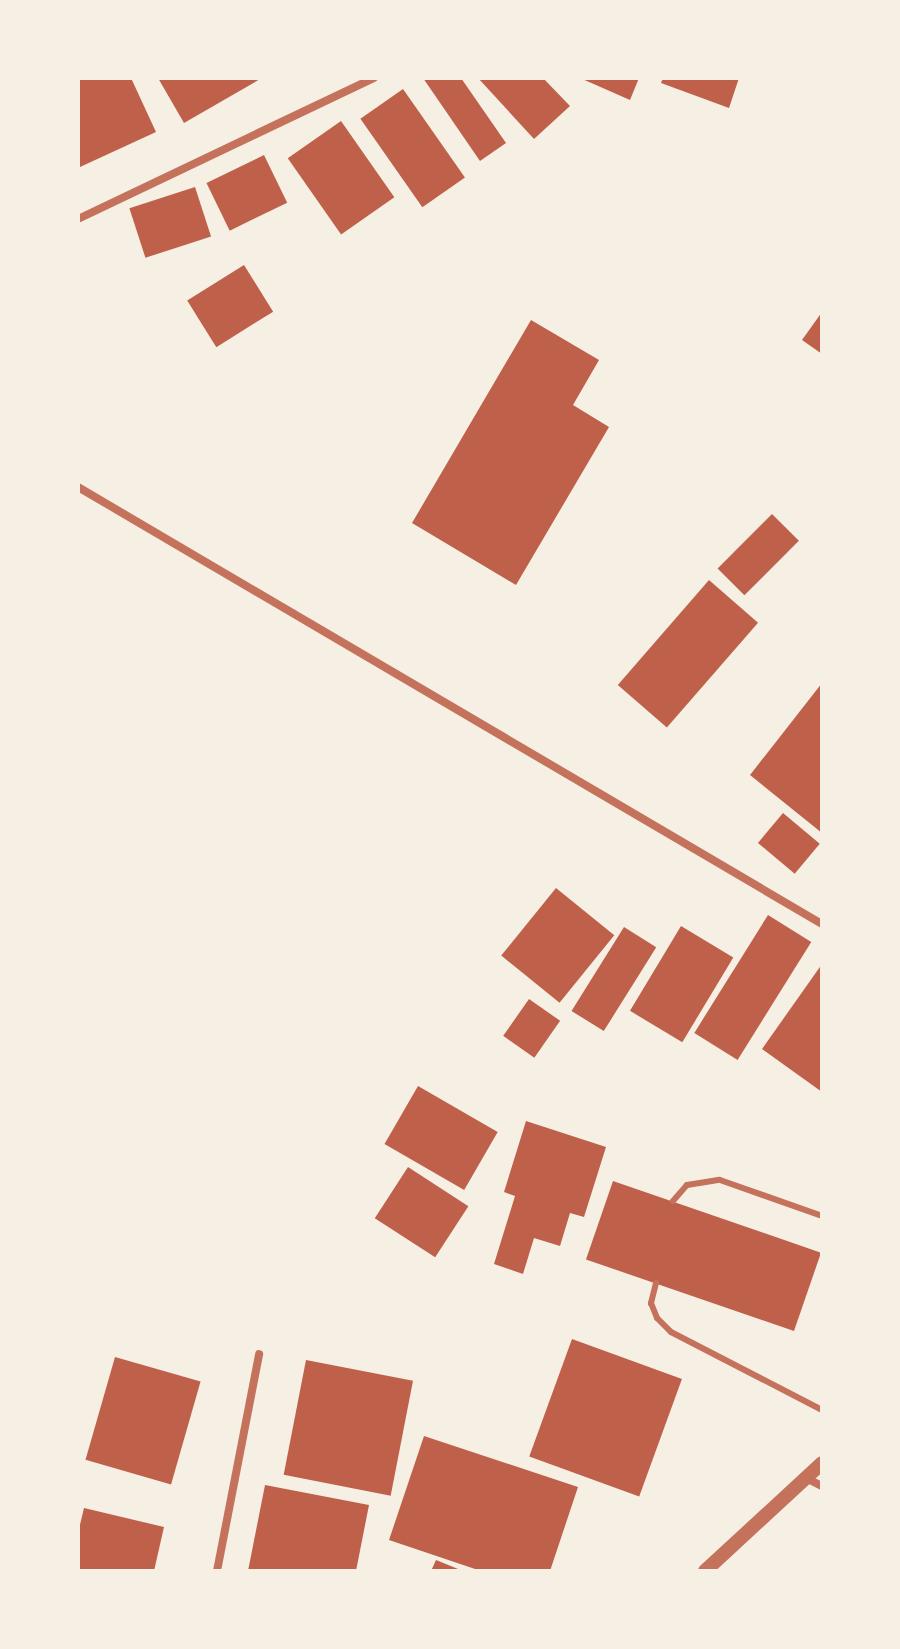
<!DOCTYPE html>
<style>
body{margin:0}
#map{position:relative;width:900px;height:1649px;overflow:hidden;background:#f6efe4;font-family:Quicksand,sans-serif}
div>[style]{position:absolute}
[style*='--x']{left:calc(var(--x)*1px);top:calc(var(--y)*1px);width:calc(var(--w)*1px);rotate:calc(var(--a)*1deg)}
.building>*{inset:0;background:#bf614a;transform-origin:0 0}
.service>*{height:6px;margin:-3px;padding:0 3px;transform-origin:3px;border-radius:3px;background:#c5725c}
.minor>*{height:8px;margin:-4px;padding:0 4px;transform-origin:4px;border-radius:4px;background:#c5725c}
.tertiary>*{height:14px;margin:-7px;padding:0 7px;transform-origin:7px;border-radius:7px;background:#c5725c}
span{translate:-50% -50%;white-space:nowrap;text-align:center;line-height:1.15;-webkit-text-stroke:6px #f6efe4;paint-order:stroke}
.frame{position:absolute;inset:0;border:80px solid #f6efe4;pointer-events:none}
</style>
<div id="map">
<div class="building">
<div style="clip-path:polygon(78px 78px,131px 78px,156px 132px,80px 167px)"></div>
<div style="clip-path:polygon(158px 78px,262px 78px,184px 123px)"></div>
<div style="clip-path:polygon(423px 78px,461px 78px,506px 143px,480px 161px)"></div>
<div style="clip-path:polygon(478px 78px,543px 78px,570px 106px,534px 139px)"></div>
<div style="clip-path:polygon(580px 78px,639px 78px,630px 100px)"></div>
<div style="clip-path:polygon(663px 78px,739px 78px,729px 108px,661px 83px)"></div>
<div style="left:403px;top:89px;width:108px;height:52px;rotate:55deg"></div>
<div style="left:341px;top:121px;width:93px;height:65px;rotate:55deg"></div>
<div style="left:264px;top:155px;width:53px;height:64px;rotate:64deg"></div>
<div style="left:195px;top:187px;width:52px;height:69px;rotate:72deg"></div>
<div style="left:244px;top:265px;width:55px;height:67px;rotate:58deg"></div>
<div style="clip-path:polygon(822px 312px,822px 354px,802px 340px)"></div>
<div style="clip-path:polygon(531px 320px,599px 360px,573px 405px,609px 427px,516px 585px,412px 523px)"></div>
<div style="left:772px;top:514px;width:38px;height:77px;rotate:45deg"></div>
<div style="left:709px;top:580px;width:65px;height:139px;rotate:41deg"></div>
<div style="clip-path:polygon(822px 683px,822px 833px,750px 775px)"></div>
<div style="left:783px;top:813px;width:48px;height:39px;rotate:40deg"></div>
<div style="left:556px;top:888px;width:75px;height:87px;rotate:39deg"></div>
<div style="left:768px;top:915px;width:51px;height:139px;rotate:32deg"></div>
<div style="left:681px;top:926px;width:61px;height:99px;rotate:31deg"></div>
<div style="left:624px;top:927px;width:38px;height:99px;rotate:32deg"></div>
<div style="clip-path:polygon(822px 964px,822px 1092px,762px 1049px)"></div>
<div style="left:529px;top:999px;width:38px;height:45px;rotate:35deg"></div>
<div style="left:418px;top:1086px;width:92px;height:67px;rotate:30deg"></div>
<div style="clip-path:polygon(526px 1121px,606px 1147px,584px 1217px,570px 1213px,560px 1246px,534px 1238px,523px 1274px,494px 1264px,515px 1196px,504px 1192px)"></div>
<div style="left:408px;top:1167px;width:72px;height:61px;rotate:33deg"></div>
<div style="left:613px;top:1181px;width:220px;height:83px;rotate:19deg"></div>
<div style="left:572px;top:1339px;width:117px;height:125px;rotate:20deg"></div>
<div style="left:115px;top:1357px;width:89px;height:107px;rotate:16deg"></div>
<div style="left:306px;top:1360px;width:109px;height:117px;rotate:11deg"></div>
<div style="clip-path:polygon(424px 1436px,578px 1487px,550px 1571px,481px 1571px,389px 1540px)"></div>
<div style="clip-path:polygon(265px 1485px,369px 1505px,356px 1571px,248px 1571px)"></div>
<div style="clip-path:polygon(84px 1508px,164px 1527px,154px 1571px,78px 1570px,78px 1533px)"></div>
<div style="clip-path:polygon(436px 1560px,463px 1571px,431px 1571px)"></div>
</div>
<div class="service">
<div style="--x:673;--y:1201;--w:21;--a:-49"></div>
<div style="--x:687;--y:1185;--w:33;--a:-9"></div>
<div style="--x:720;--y:1180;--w:108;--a:19.4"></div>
<div style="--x:656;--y:1283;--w:21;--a:104"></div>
<div style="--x:651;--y:1303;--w:16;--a:68"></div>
<div style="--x:657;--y:1318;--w:20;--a:45"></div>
<div style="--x:671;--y:1332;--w:170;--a:27.3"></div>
</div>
<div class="minor">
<div style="--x:78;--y:219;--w:328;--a:-25.5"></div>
<div style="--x:78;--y:487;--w:863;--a:30.43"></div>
<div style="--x:806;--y:1478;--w:18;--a:27"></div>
<div style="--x:217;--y:1571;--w:221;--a:-79"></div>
</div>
<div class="tertiary">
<div style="--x:705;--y:1571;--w:159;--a:-42.7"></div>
</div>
<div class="frame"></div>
</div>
